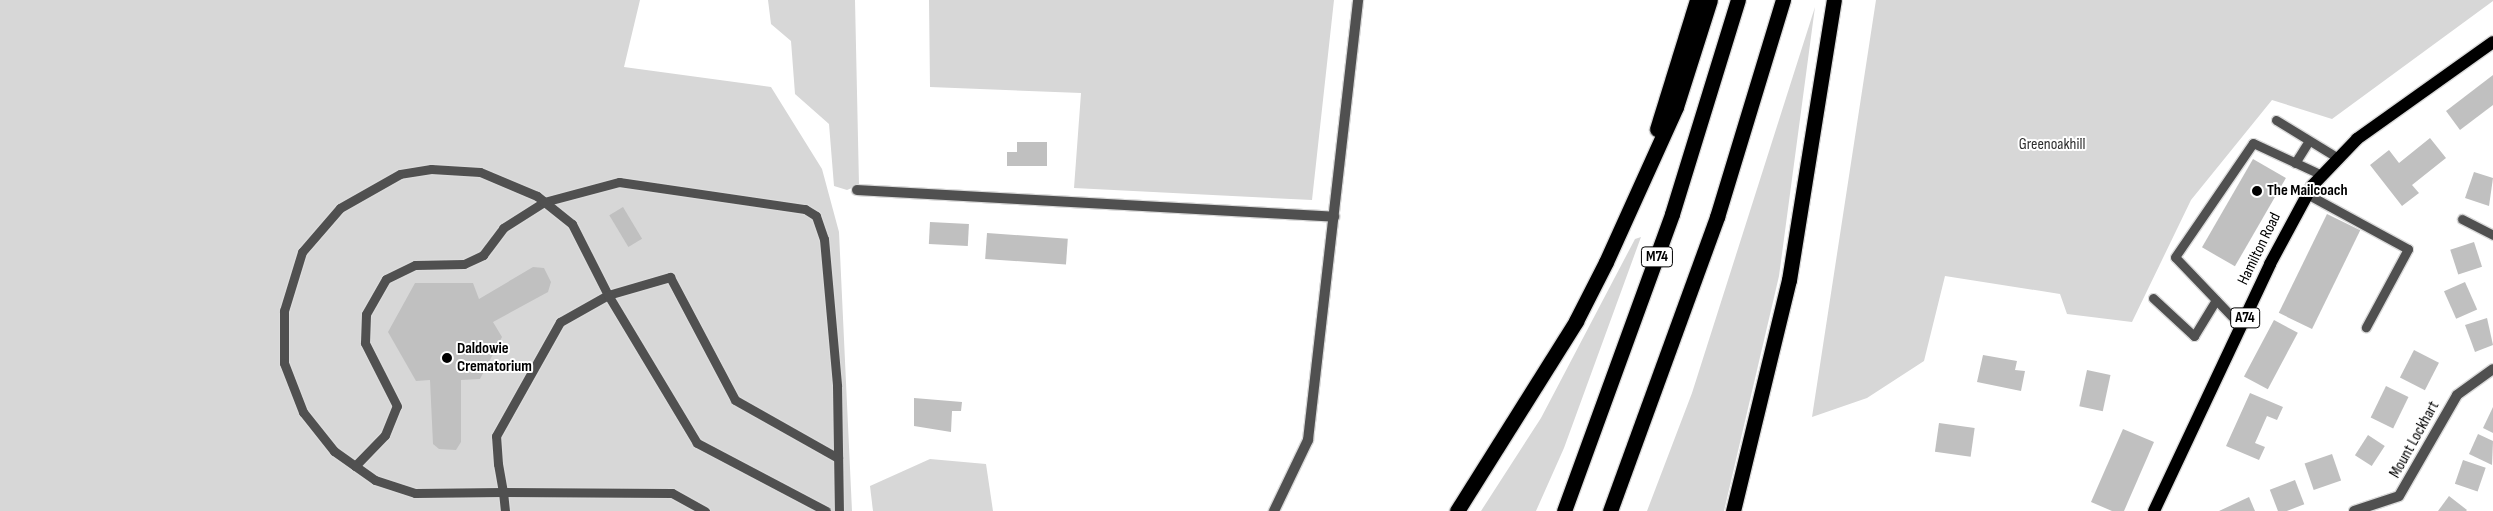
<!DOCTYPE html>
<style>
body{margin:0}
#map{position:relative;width:2493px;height:511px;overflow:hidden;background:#fff;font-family:"Sofia Sans Condensed",sans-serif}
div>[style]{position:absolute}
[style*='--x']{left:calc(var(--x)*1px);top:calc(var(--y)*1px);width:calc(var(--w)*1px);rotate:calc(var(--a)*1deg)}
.green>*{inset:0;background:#d7d7d7}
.building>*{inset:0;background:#c0c0c0;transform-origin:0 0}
.roads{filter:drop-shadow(1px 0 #dbdbdb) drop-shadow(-1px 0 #dbdbdb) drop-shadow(0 1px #dbdbdb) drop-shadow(0 -1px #dbdbdb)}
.lane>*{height:9px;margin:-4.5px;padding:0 4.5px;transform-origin:4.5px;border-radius:4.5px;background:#505050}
.street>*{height:10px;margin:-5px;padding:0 5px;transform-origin:5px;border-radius:5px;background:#505050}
.primary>*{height:12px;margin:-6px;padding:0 6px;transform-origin:6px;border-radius:6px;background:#000}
.highway>*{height:15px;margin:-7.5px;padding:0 7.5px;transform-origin:7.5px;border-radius:7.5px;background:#000}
.dots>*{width:14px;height:14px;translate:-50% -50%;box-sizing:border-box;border:2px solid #fff;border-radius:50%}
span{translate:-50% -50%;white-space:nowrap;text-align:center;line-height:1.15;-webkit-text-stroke:4px #fff;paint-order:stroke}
.shield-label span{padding:1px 4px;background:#fff;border:1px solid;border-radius:4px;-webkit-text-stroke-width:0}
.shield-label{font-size:15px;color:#000;font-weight:700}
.park-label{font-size:16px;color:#2e2e2e}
.poi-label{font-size:16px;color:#000;font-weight:700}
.left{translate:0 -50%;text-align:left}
.street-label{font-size:16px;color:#000}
</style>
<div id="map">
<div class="green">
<div style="clip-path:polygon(0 0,640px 0,624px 67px,771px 87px,822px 169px,839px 232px,852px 511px,0 511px)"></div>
<div style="clip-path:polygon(768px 0,855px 0,859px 185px,847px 190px,834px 186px,829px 124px,795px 94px,791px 41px,771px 24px)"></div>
<div style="clip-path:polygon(929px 0,1334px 0,1312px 200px,1074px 188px,1081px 93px,930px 87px)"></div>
<div style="clip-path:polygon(1876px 0,2493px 0,2493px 1px,2332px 119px,2272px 100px,2191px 200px,2132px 322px,2067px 314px,2060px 294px,1945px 276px,1924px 361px,1867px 398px,1812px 417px)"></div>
<div style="clip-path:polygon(1815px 7px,1779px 276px,1724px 511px,1647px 511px,1692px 393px)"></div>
<div style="clip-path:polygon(1641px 237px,1564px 448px,1536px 511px,1481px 511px,1541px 418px,1635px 239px)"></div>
<div style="clip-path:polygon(930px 459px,986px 464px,993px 511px,873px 511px,870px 486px)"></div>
</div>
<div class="building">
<div style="clip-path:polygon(2493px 75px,2493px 105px,2460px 130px,2446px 111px)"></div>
<div style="clip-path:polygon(2430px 138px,2446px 158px,2412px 185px,2419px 193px,2402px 206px,2370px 165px,2389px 150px,2399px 163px)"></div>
<div style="clip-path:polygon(1017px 142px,1047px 142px,1047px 166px,1007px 166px,1007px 152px,1017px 152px)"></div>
<div style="left:2253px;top:159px;width:38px;height:102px;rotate:30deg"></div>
<div style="clip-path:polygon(2474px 172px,2493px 178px,2489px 206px,2465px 198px)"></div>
<div style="left:623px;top:207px;width:37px;height:16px;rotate:59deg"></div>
<div style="left:2327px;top:214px;width:37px;height:110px;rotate:26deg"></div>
<div style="left:930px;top:222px;width:39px;height:22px;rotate:3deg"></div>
<div style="left:987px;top:233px;width:81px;height:26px;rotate:4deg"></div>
<div style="left:2474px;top:242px;width:26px;height:25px;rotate:72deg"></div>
<div style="clip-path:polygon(533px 267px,544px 268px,551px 282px,548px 292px,493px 322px,502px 337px,480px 379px,461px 380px,461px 442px,456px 450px,439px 449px,433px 444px,430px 380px,416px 381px,388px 332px,415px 283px,473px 283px,479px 299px)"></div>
<div style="left:2465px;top:282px;width:30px;height:23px;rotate:66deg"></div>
<div style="clip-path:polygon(2487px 318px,2493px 345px,2475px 352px,2465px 325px)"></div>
<div style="left:2274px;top:320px;width:27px;height:64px;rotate:28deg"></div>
<div style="left:2414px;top:350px;width:28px;height:31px;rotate:27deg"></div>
<div style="clip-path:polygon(1983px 355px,2017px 361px,2015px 370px,2025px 371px,2021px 391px,1977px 382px)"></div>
<div style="left:2087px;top:370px;width:24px;height:37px;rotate:12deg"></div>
<div style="left:2386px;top:386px;width:25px;height:35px;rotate:26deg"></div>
<div style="clip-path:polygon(2250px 393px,2283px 407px,2277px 420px,2267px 416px,2255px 443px,2265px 447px,2259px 460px,2226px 446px)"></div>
<div style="clip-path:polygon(914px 398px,962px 402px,961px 411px,952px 411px,951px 432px,914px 426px)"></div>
<div style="clip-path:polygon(2493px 407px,2493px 433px,2483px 428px)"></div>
<div style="left:1939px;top:423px;width:36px;height:29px;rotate:8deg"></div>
<div style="clip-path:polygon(2123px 429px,2154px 442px,2124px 511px,2112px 511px,2091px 502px)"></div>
<div style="clip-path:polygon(2478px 434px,2493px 441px,2492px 465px,2469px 454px)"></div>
<div style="left:2368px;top:435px;width:20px;height:24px;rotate:33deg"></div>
<div style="left:2332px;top:454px;width:28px;height:29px;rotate:71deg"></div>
<div style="left:2463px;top:460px;width:24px;height:25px;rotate:19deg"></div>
<div style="left:2295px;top:480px;width:26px;height:27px;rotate:69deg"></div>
<div style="clip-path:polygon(2449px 496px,2467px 510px,2466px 511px,2438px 511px)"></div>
<div style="clip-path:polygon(2249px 497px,2255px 511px,2219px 511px)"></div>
</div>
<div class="roads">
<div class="lane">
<div style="--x:2276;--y:120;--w:73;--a:31.5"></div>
<div style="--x:2295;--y:163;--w:25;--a:-58"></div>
<div style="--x:2307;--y:194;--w:115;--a:28.6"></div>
<div style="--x:2408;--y:249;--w:89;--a:118.3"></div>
<div style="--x:2462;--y:219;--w:35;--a:27"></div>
<div style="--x:2153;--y:298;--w:56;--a:42.8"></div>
<div style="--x:2194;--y:336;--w:42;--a:-58.6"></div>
<div style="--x:2241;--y:326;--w:95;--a:-133.7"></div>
<div style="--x:2175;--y:257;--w:138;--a:-55.6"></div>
<div style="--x:2253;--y:143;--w:76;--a:24.9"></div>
<div style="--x:355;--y:466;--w:43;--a:-45.9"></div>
<div style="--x:385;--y:435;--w:31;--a:-68"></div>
<div style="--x:397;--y:406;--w:71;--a:-116.9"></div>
<div style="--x:365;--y:343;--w:29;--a:-88"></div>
<div style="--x:366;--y:314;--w:40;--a:-60.3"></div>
<div style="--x:386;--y:279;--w:32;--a:-26"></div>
<div style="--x:415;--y:265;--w:49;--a:-1.2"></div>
<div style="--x:464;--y:264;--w:21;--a:-25"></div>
<div style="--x:483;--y:255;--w:34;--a:-53"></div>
<div style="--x:503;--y:228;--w:49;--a:-32.4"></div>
<div style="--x:544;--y:202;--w:78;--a:-14.9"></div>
<div style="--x:619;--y:182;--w:188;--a:8.3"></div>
<div style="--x:805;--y:209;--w:13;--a:32"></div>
<div style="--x:816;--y:216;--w:24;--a:71"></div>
<div style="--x:824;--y:239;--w:148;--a:84.9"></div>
<div style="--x:837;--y:386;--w:125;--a:89.1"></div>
<div style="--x:505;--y:511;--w:19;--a:-96"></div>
<div style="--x:503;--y:492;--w:28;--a:-100"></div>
<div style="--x:498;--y:464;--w:28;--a:-94"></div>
<div style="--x:496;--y:436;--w:131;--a:-60.7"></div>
<div style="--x:560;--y:322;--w:55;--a:-29.4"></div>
<div style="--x:608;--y:295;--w:80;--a:-116.9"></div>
<div style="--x:572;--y:224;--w:45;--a:-141.3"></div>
<div style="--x:537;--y:196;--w:62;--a:-157.2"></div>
<div style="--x:480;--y:172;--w:49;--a:-176.5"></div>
<div style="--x:431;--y:169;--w:31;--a:171"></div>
<div style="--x:400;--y:174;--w:69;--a:150.5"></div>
<div style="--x:340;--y:208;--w:58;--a:130.8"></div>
<div style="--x:302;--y:252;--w:62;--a:107"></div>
<div style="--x:284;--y:311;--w:52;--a:90"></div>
<div style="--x:284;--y:363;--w:53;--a:68.8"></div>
<div style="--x:303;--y:412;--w:50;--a:51.5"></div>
<div style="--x:334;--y:451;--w:50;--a:35.3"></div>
<div style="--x:375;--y:480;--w:42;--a:18"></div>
<div style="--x:415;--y:493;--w:88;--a:-0.7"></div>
<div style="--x:503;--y:492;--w:169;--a:0.3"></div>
<div style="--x:672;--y:493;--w:38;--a:29"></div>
<div style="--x:826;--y:511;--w:146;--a:-152.2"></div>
<div style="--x:697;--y:443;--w:173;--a:-121"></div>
<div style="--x:608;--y:295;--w:65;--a:-16.2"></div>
<div style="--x:670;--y:277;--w:139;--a:62.1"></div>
<div style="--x:735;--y:400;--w:118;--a:29.4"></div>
</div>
<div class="street">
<div style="--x:857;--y:190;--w:478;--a:3.2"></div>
<div style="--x:1274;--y:511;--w:79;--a:-64.4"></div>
<div style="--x:1308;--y:440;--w:443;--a:-83.5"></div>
<div style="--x:2354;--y:511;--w:47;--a:-18.4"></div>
<div style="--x:2399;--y:496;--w:116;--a:-60.1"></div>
<div style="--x:2457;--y:395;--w:44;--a:-35.8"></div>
</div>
<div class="primary">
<div style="--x:2154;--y:511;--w:273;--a:-64.8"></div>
<div style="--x:2270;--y:264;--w:89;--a:-61.7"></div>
<div style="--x:2312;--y:186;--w:65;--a:-46.2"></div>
<div style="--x:2357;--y:139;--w:167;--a:-35.5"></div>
</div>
<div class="highway">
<div style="--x:1657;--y:129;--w:135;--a:-72.8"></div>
<div style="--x:1457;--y:511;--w:224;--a:-57.9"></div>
<div style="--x:1576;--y:321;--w:66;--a:-63"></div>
<div style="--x:1606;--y:262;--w:170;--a:-65.7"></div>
<div style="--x:1676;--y:107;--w:112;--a:-72.4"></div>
<div style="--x:1564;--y:511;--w:316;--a:-70"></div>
<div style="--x:1672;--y:214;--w:224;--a:-72.9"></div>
<div style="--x:1610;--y:511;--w:313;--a:-70"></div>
<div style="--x:1717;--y:217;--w:227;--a:-73.1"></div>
<div style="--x:1733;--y:511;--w:238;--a:-76.4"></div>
<div style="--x:1789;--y:280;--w:284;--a:-80.9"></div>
</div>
</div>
<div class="dots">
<div style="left:2257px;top:191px;background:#000"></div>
<div style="left:447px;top:358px;background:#000"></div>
</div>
<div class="shield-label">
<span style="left:1657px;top:257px">M74</span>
<span style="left:2245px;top:318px">A74</span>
</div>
<div class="park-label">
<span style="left:2052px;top:145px">Greenoakhill</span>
</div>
<div class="poi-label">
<span class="left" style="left:2267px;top:191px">The Mailcoach</span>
<span class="left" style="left:457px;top:358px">Daldowie<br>Crematorium</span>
</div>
<div class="street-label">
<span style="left:2260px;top:249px;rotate:-64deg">Hamilton Road</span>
<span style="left:2415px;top:440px;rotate:-61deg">Mount Lockhart</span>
</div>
</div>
